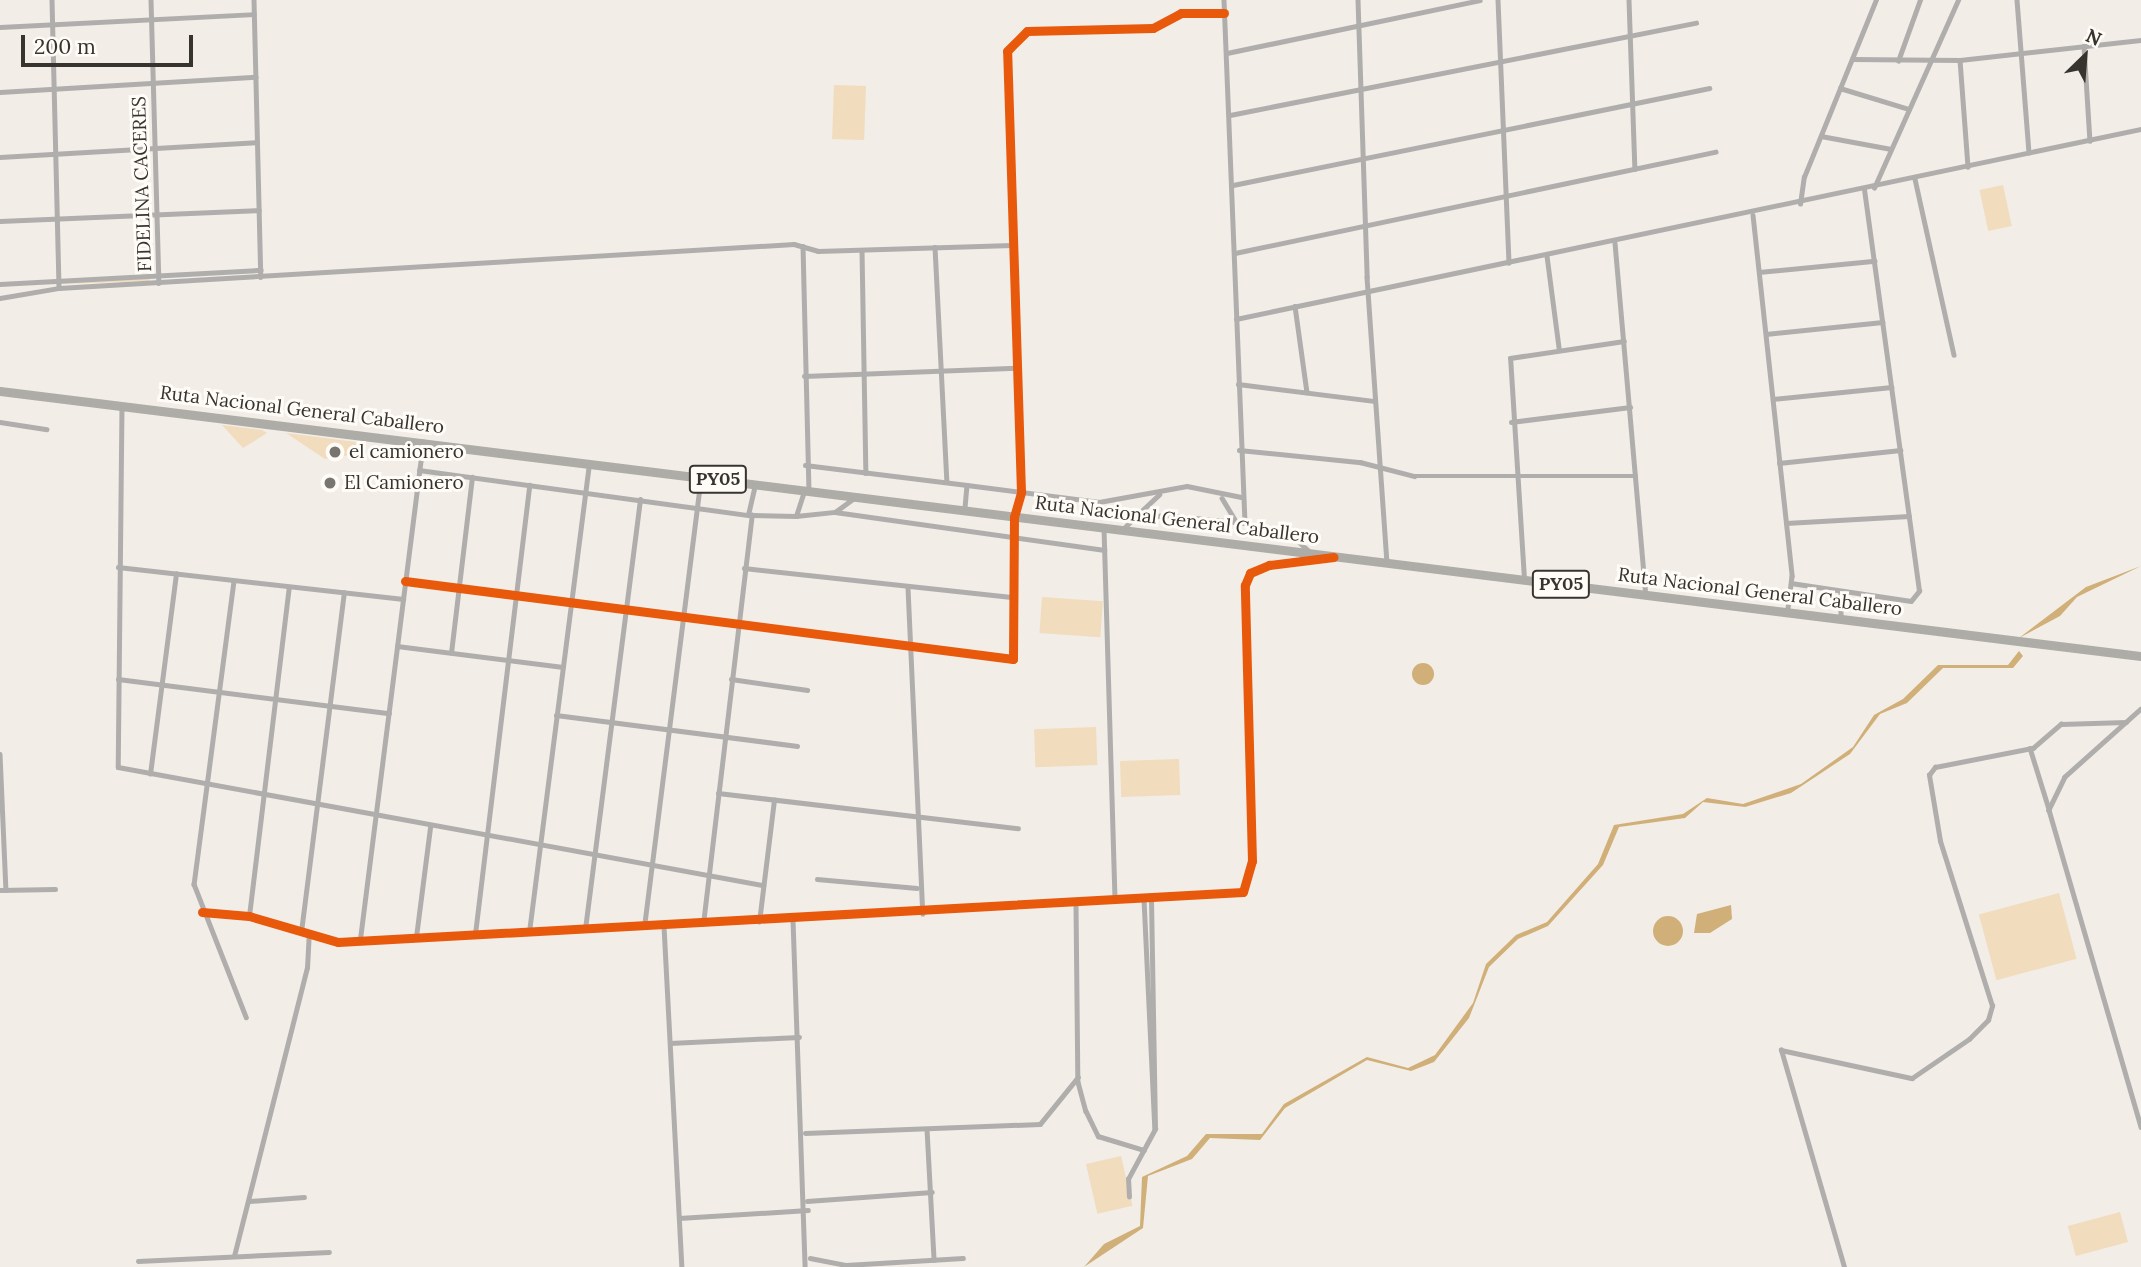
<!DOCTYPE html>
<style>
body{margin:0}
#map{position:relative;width:2141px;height:1267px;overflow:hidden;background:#f2ede7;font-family:Lora,serif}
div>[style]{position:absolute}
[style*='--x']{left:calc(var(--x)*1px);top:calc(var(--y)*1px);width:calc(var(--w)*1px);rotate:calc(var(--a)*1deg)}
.green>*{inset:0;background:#f1dcbd;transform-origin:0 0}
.water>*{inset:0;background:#d0b078}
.round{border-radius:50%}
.street>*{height:4.5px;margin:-2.25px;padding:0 2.25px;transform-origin:2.25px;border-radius:2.25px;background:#b0aeac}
.highway>*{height:9px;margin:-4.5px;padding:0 4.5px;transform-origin:4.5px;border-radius:4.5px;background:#aeaca7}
.cycleway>*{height:9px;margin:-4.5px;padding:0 4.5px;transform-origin:4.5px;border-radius:4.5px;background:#e8590c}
.dots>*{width:19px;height:19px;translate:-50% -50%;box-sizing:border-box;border:4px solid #fffcf8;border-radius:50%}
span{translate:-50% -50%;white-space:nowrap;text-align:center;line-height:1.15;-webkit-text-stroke:6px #fffcf8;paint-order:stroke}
.shield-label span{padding:2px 5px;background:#fffcf8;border:2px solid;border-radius:5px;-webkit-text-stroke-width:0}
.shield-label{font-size:18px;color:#373430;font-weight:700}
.street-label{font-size:19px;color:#373430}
.poi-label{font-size:19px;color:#373430}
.left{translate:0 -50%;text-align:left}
.north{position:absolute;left:2050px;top:21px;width:70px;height:70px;-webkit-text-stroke:5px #fffcf8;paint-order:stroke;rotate:25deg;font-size:19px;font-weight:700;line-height:28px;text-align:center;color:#373430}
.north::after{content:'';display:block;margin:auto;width:24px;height:32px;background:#373430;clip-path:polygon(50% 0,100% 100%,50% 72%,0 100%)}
.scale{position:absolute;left:21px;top:35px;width:172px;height:32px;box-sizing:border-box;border:4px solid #373430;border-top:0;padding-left:9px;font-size:21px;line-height:24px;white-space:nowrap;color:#373430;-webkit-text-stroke:5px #fffcf8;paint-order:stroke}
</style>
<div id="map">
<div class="green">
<div style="left:834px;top:85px;width:32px;height:54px;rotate:2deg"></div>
<div style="left:2003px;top:185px;width:42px;height:24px;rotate:78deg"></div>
<div style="clip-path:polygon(150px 278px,149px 281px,63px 284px,64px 282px)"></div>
<div style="clip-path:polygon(222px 425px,262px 430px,267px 433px,243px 448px)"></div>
<div style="clip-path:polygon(286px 433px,356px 442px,355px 454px,325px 459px)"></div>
<div style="left:1042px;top:597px;width:61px;height:36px;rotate:4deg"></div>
<div style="left:1096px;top:727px;width:38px;height:62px;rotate:88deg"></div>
<div style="left:1179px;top:759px;width:36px;height:59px;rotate:88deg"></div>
<div style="left:2059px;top:893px;width:68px;height:83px;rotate:75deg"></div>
<div style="left:1121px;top:1156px;width:51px;height:36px;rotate:77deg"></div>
<div style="left:2120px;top:1212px;width:31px;height:54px;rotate:75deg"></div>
</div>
<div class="water">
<div style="clip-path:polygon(2141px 566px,2077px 597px,2060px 616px,2019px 638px,2086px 587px)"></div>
<div style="clip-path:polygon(2019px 651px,2023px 656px,2013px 668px,1943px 668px,1907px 703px,1880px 714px,1850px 754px,1791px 793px,1745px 807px,1703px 802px,1685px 818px,1619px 827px,1603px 865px,1548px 926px,1518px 939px,1489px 967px,1469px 1018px,1434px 1062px,1411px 1071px,1367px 1060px,1285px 1108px,1260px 1140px,1210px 1138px,1192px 1159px,1148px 1176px,1143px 1228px,1084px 1267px,1104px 1244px,1140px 1226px,1142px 1177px,1187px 1156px,1206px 1134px,1262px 1134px,1284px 1104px,1367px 1057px,1408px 1068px,1435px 1055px,1473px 1003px,1486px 964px,1516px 935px,1547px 922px,1598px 864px,1614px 825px,1683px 814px,1707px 798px,1743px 804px,1801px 784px,1853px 747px,1874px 715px,1903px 699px,1938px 665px,2008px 665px)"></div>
<div class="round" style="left:1412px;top:663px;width:22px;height:22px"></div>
<div style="clip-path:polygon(1731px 905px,1732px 919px,1710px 933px,1694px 933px,1697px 914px)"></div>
<div class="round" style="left:1653px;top:916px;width:30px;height:30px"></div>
</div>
<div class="street">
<div style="--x:52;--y:0;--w:288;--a:88.6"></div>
<div style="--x:151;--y:0;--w:283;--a:88.4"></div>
<div style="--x:254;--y:0;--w:277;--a:88.6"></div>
<div style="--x:1224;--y:0;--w:523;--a:87.7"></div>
<div style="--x:1245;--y:523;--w:53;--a:17.4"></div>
<div style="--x:1296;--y:539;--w:16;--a:43"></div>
<div style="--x:1358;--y:0;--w:277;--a:88.1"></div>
<div style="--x:1367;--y:277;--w:285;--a:86"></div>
<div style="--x:1498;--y:0;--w:263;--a:87.6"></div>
<div style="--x:1629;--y:0;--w:169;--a:88"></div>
<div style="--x:2017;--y:0;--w:153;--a:85.5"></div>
<div style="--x:0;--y:27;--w:254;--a:-2.9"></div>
<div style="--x:2084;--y:46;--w:95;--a:86.4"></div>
<div style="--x:1227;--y:53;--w:258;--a:-11.8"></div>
<div style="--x:1852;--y:59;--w:108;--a:0.5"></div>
<div style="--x:1960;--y:60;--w:182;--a:-6.3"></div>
<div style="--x:1960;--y:60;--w:107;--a:85.7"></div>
<div style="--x:1898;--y:61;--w:65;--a:-70.2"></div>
<div style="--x:1840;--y:88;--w:72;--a:16.9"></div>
<div style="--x:0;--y:92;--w:256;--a:-3.4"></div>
<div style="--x:1230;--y:115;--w:475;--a:-11.2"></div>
<div style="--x:1821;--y:136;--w:71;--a:10.5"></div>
<div style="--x:0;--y:157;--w:257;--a:-3.3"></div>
<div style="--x:1915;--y:179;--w:180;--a:77.5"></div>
<div style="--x:1233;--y:185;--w:486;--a:-11.5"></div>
<div style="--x:1874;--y:188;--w:206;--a:-65.9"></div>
<div style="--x:1800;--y:204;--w:27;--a:-82"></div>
<div style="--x:1804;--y:177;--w:191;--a:-67.9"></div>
<div style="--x:1753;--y:215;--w:363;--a:83.8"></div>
<div style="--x:1792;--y:576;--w:34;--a:97"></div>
<div style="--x:0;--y:221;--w:259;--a:-2.4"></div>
<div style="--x:1615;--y:243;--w:352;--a:85"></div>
<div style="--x:803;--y:246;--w:244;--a:88.6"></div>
<div style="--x:935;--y:247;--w:235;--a:87.1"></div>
<div style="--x:862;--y:250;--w:223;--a:89"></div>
<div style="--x:1235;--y:253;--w:491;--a:-11.9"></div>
<div style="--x:1547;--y:256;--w:92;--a:82.5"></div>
<div style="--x:1759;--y:272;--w:116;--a:-5.5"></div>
<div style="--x:0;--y:284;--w:261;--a:-3.1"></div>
<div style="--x:0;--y:298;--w:60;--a:-9.6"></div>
<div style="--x:59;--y:288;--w:736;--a:-3.43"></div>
<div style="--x:794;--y:244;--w:25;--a:16"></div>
<div style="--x:818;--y:251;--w:194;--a:-1.8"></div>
<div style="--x:1295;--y:306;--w:87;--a:82.1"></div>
<div style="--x:1236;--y:319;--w:925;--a:-11.86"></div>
<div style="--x:1766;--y:334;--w:117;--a:-5.9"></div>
<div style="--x:804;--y:376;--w:212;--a:-2.2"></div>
<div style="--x:1238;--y:384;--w:138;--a:7.1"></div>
<div style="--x:1773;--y:399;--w:119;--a:-5.8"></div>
<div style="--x:122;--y:406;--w:361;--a:90.6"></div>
<div style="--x:118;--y:767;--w:656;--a:10.37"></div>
<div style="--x:0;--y:422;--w:47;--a:8.7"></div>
<div style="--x:1511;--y:422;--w:120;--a:-7.2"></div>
<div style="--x:1239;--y:450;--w:122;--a:5.7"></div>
<div style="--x:1360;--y:462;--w:56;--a:14.5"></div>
<div style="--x:1414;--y:476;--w:222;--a:0"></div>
<div style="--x:1779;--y:463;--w:122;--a:-6.1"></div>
<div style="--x:805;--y:465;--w:163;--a:7"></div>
<div style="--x:967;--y:485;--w:25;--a:95"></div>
<div style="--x:419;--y:470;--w:332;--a:7.8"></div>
<div style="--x:748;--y:515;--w:32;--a:-77"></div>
<div style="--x:967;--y:485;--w:133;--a:7.3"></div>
<div style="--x:1099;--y:502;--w:89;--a:-10.3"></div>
<div style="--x:1187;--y:486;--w:55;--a:11.5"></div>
<div style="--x:1222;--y:498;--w:26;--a:59"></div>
<div style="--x:835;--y:512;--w:272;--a:8"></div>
<div style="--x:796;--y:516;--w:39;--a:-6"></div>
<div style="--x:835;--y:512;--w:24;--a:-36"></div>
<div style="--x:1135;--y:517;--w:33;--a:-43"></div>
<div style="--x:1786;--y:523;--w:123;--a:-3.3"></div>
<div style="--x:1104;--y:528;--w:373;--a:88.3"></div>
<div style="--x:1124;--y:528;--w:13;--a:-45"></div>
<div style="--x:1133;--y:519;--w:32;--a:-7"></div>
<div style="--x:1165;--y:515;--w:80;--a:5.7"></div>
<div style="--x:118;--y:567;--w:287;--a:6.4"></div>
<div style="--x:744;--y:568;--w:271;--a:6.2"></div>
<div style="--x:1524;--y:579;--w:221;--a:-93.6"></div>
<div style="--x:1510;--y:358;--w:115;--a:-8.5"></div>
<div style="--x:234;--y:581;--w:306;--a:97.5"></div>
<div style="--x:194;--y:884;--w:143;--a:68.6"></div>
<div style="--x:405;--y:581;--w:613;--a:7.31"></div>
<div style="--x:1013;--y:659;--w:142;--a:-89.6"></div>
<div style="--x:1014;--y:517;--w:26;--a:-74"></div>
<div style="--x:1021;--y:492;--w:441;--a:-91.8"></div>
<div style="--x:1007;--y:51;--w:28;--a:-45"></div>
<div style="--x:1027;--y:31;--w:126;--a:-1.4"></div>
<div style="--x:1153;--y:28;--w:32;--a:-28"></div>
<div style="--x:1181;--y:13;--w:43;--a:0"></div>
<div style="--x:1791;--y:583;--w:121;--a:8.5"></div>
<div style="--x:1911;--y:601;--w:13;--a:-51"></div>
<div style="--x:1919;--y:591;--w:405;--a:-97.8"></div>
<div style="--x:908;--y:588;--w:326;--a:87.4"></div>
<div style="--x:1841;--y:591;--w:27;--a:90"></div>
<div style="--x:397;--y:646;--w:167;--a:7.2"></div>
<div style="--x:451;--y:653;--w:177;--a:-83.2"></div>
<div style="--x:118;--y:679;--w:273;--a:7.2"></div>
<div style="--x:731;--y:679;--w:77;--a:8.2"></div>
<div style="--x:2141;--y:709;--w:102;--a:138.2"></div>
<div style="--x:2065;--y:777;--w:37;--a:116"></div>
<div style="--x:2049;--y:810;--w:330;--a:73.8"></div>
<div style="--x:556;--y:715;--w:243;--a:7.3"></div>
<div style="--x:2030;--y:748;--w:64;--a:72.7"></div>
<div style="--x:0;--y:754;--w:136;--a:87.5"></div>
<div style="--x:150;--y:774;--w:202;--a:-82.6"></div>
<div style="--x:718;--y:793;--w:302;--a:6.7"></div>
<div style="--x:817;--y:879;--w:100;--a:5.1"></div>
<div style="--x:0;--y:890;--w:55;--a:-1"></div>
<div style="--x:1144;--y:899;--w:230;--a:87.3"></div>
<div style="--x:1155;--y:1129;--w:231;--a:-91"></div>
<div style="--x:1076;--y:904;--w:178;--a:89.4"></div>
<div style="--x:1078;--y:1082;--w:30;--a:75"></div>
<div style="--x:1086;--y:1111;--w:28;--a:64"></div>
<div style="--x:1098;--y:1136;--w:48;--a:16.9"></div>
<div style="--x:202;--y:912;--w:47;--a:4.9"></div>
<div style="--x:249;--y:916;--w:93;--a:16.3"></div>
<div style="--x:338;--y:942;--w:906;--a:-3.16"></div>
<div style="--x:1243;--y:892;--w:32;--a:-74"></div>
<div style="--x:1252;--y:861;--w:276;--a:-91.5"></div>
<div style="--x:1245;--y:585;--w:13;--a:-67"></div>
<div style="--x:1250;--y:573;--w:21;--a:-23"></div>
<div style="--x:1269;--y:565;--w:58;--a:-6.9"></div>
<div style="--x:249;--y:916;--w:331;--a:-83.1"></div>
<div style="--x:793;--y:920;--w:347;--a:88"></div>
<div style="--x:759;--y:922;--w:123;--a:-83"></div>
<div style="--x:703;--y:924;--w:412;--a:-83.2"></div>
<div style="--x:752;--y:515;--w:44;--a:1.3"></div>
<div style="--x:796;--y:516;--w:28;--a:-72"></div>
<div style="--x:664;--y:926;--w:341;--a:87"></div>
<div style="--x:644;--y:927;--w:455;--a:-82.8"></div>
<div style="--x:585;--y:929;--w:433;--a:-82.7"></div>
<div style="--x:301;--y:932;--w:342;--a:-82.8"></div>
<div style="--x:529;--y:932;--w:473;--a:-82.7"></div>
<div style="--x:475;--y:934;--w:452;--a:-83.1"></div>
<div style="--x:416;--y:937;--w:111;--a:-82.7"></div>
<div style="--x:360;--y:939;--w:501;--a:-82.78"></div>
<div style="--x:670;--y:1043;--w:129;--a:-2.7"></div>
<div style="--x:927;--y:1129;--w:131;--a:86.9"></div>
<div style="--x:805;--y:1133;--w:235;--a:-2.2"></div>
<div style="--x:1040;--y:1124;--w:60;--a:-51"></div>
<div style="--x:1129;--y:1197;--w:18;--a:-93"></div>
<div style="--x:1128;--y:1179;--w:57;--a:-61.6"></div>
<div style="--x:250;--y:1201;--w:54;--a:-4.2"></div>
<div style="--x:807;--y:1201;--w:125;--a:-4.1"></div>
<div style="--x:679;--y:1218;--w:129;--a:-3.5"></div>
<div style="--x:234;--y:1256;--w:297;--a:-75.8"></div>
<div style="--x:307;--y:968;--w:34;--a:-87"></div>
<div style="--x:810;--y:1258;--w:37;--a:11"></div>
<div style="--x:846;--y:1265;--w:117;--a:-3.4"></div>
<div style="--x:138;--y:1261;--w:191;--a:-2.7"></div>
<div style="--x:1844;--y:1267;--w:226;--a:-106.2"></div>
<div style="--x:1781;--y:1050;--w:134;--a:12.1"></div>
<div style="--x:1912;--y:1078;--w:69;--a:-34.4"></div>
<div style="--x:1969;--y:1039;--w:27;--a:-45"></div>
<div style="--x:1988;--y:1020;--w:15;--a:-74"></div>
<div style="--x:1992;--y:1006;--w:173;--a:-107.5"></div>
<div style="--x:1940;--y:841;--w:67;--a:-99.5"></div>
<div style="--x:1929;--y:775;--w:10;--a:-53"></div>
<div style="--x:1935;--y:767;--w:100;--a:-11"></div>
<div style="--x:2033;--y:748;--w:37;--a:-41"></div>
<div style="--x:2061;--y:724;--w:65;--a:-1.8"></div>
</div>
<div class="highway">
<div style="--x:0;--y:391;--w:2157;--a:7.06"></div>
</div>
<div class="cycleway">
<div style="--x:405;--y:581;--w:613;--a:7.31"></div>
<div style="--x:1013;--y:659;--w:142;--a:-89.6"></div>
<div style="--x:1014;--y:517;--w:26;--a:-74"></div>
<div style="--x:1021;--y:492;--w:441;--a:-91.8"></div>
<div style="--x:1007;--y:51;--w:28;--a:-45"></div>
<div style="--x:1027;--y:31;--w:126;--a:-1.4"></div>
<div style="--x:1153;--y:28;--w:32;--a:-28"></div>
<div style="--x:1181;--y:13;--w:43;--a:0"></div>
<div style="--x:202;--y:912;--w:47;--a:4.9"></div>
<div style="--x:249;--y:916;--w:93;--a:16.3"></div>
<div style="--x:338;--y:942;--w:906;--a:-3.16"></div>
<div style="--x:1243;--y:892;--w:32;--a:-74"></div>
<div style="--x:1252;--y:861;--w:276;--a:-91.5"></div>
<div style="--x:1245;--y:585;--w:13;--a:-67"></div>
<div style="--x:1250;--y:573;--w:21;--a:-23"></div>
<div style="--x:1269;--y:565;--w:65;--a:-7"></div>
</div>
<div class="dots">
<div style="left:335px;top:452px;background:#787570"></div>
<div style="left:330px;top:483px;background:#787570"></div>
</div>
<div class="shield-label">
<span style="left:718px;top:479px">PY05</span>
<span style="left:1561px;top:584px">PY05</span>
</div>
<div class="street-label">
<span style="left:142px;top:184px;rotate:-92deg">FIDELINA CACERES</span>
<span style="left:302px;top:410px;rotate:7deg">Ruta Nacional General Caballero</span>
<span style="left:1177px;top:520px;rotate:7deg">Ruta Nacional General Caballero</span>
<span style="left:1760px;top:592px;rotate:7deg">Ruta Nacional General Caballero</span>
</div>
<div class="poi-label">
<span class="left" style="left:349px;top:452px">el camionero</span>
<span class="left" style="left:344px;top:483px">El Camionero</span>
</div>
<div class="north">N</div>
<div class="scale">200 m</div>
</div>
